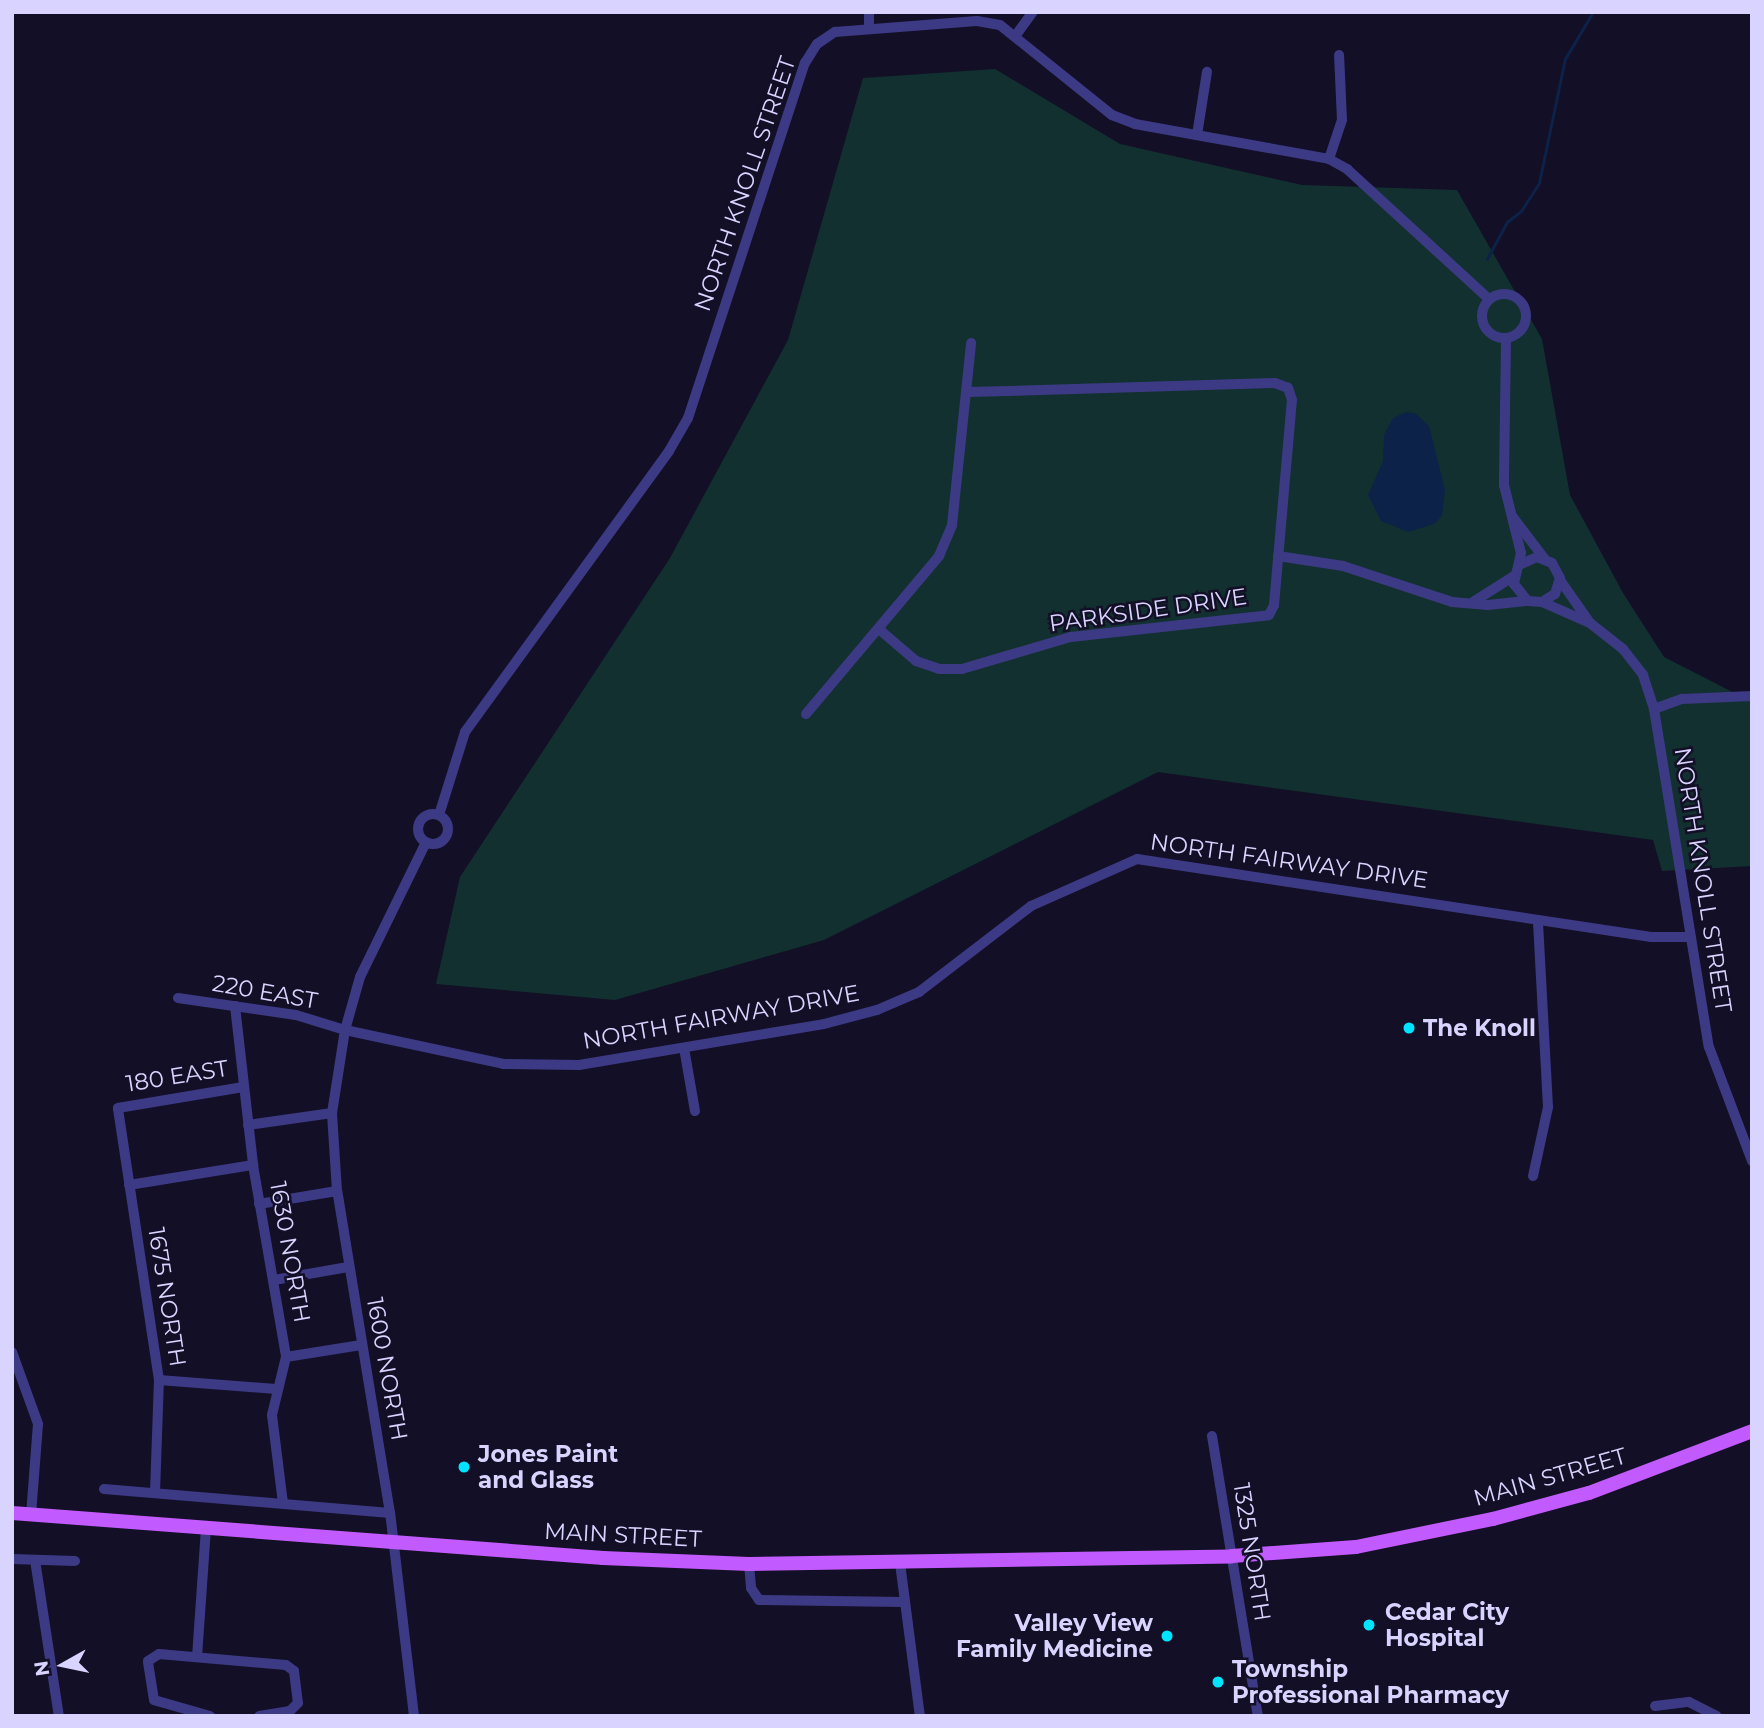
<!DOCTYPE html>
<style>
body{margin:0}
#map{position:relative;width:1764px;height:1728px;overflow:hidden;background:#130f26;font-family:Montserrat,sans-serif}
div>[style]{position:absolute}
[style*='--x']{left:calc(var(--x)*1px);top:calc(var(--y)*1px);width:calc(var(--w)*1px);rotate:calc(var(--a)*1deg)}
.green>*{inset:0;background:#12302f}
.water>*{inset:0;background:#0c2248}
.stream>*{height:2.5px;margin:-1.25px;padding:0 1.25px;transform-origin:1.25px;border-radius:1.25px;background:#0c2248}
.minor>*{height:10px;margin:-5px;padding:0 5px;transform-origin:5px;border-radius:5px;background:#3d3a85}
.minor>.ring{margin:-5px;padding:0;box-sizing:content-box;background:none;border:10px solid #3d3a85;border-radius:50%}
.major>*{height:14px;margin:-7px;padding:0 7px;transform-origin:7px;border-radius:7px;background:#c25bff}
.dots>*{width:19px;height:19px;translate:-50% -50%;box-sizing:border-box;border:4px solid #130f26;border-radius:50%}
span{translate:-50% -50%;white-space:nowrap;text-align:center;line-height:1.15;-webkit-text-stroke:5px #130f26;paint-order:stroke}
.street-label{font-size:23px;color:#d9d4ff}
.poi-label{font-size:23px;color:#d9d4ff;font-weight:700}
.left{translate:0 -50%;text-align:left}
.right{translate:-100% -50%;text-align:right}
.frame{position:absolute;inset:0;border:14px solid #d9d4ff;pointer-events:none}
.north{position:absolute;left:28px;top:1630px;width:70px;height:70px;-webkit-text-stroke:5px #130f26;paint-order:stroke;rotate:261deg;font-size:19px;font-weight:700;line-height:28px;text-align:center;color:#d9d4ff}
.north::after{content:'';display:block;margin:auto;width:24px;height:32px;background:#d9d4ff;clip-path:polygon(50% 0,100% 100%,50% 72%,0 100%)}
</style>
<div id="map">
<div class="green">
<div style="clip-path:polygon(995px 69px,1120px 144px,1302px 185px,1457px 190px,1542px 339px,1570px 495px,1623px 593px,1664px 657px,1752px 702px,1752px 866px,1662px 871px,1653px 840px,1158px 772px,824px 940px,615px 1000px,436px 984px,460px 877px,670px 558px,788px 340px,863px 78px)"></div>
</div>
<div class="water">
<div style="clip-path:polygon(1406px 412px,1415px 413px,1429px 426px,1445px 490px,1442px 516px,1434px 524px,1408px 532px,1381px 521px,1368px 495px,1383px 461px,1384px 435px,1393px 418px)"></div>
</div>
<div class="stream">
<div style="--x:1487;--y:259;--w:42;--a:-61.6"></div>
<div style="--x:1507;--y:222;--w:18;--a:-38"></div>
<div style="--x:1521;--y:211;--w:33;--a:-57"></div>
<div style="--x:1539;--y:183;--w:127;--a:-78.2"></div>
<div style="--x:1565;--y:59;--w:55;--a:-59.2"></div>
</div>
<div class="minor">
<div style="--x:869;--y:12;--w:16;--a:90"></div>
<div style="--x:1016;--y:35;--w:29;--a:-54"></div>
<div style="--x:1197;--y:135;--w:64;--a:-81"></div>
<div style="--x:1329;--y:159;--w:41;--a:-71.6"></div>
<div style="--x:1342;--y:120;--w:65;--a:-92.6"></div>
<div class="ring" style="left:1482px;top:294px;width:34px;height:34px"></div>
<div style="--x:1506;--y:338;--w:147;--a:90.8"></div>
<div style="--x:1504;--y:485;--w:70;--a:76"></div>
<div style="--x:1521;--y:553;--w:32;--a:103"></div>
<div style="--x:1514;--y:584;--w:22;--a:51"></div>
<div style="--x:1528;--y:601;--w:14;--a:4"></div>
<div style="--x:1542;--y:602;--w:15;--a:-32"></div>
<div style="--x:1555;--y:594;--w:17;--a:-73"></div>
<div style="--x:1560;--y:578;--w:17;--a:-118"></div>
<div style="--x:1552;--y:563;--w:16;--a:-158"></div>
<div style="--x:1537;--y:557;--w:17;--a:156"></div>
<div style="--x:1512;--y:516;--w:53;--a:52.7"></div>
<div style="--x:1278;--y:556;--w:66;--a:8.7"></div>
<div style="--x:1343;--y:566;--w:115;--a:18.3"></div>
<div style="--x:1452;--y:602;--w:36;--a:5"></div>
<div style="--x:1488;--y:605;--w:38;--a:-6"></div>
<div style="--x:1560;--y:580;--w:52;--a:55.1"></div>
<div style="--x:1473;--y:602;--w:49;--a:-32.4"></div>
<div style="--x:1542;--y:602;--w:52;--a:23.6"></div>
<div style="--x:1590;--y:623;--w:42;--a:38.2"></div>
<div style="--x:1623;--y:649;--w:33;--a:52"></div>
<div style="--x:1643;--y:675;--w:36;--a:72"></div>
<div style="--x:1654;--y:709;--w:342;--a:80.8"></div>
<div style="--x:1709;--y:1047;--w:122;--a:69.3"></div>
<div style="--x:880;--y:630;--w:48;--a:40.7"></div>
<div style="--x:916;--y:661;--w:24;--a:19"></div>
<div style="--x:939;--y:669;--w:23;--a:0"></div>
<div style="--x:962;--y:669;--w:114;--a:-16.4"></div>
<div style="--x:1071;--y:637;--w:199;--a:-6.3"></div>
<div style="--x:1269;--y:615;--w:11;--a:-63"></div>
<div style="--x:1274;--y:605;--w:206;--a:-85"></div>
<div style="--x:1292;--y:400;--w:13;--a:-108"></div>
<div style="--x:1288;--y:388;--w:14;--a:-159"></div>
<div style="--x:1275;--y:383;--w:307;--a:178.3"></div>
<div style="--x:1654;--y:709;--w:30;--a:-20"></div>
<div style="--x:1682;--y:699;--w:70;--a:-2.5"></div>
<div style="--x:806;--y:714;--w:207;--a:-49.9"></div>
<div style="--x:939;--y:556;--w:34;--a:-67"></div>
<div style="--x:952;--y:525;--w:183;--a:-84"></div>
<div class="ring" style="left:418px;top:814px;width:20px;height:20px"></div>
<div style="--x:439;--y:815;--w:87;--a:-72.6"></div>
<div style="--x:465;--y:732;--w:347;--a:-54"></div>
<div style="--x:669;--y:451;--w:38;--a:-60"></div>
<div style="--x:688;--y:418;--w:374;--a:-71.8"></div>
<div style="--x:805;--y:63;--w:22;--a:-58"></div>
<div style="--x:817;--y:44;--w:22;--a:-34"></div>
<div style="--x:835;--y:32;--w:142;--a:-4.4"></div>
<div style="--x:977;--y:21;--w:23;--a:10"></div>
<div style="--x:1000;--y:25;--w:144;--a:38.8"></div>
<div style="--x:1112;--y:115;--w:25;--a:21"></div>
<div style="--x:1135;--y:124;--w:197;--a:10.2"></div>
<div style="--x:1329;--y:159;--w:21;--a:29"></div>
<div style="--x:1347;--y:169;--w:193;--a:42.5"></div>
<div style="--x:178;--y:998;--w:119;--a:8.2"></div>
<div style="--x:296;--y:1015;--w:51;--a:17"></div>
<div style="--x:345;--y:1030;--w:162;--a:12.1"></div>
<div style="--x:503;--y:1064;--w:76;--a:0.8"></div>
<div style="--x:579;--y:1065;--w:248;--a:-9.5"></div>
<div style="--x:824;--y:1024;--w:55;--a:-14.8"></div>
<div style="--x:877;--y:1010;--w:46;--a:-23.2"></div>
<div style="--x:919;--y:992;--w:141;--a:-37.5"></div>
<div style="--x:1031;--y:906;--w:116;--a:-23.9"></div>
<div style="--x:1137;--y:859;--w:520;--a:8.63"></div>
<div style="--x:1651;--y:937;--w:38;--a:0"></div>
<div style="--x:235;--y:1006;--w:160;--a:83.5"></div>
<div style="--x:253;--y:1165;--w:195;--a:80.2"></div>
<div style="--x:286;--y:1357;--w:60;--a:103.6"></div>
<div style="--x:272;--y:1415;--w:89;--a:82.9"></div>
<div style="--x:684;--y:1048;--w:64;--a:80.1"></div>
<div style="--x:248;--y:1125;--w:85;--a:-8.1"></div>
<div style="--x:1533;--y:1176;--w:71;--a:-77.7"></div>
<div style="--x:1548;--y:1107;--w:187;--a:-93.1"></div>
<div style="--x:129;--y:1185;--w:126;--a:-9.2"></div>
<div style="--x:259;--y:1204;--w:79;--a:-9.5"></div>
<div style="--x:274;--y:1280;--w:75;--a:-10"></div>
<div style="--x:12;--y:1352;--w:77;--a:70.1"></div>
<div style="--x:38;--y:1424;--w:91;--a:94.4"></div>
<div style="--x:286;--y:1357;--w:76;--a:-9.1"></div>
<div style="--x:159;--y:1380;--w:117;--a:4.4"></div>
<div style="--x:1212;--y:1436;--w:284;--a:80.7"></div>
<div style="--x:104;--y:1489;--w:287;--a:4.8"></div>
<div style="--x:155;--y:1493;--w:113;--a:-88"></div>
<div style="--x:159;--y:1380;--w:275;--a:-98.6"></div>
<div style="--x:118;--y:1108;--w:127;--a:-9.5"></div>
<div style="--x:12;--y:1559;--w:63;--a:1.8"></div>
<div style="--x:35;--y:1560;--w:158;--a:81.3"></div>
<div style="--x:900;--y:1563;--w:154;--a:82.6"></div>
<div style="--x:749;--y:1564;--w:24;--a:85"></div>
<div style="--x:751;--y:1588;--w:14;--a:56"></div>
<div style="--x:759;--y:1600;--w:144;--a:0.8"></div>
<div style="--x:197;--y:1657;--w:129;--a:-86"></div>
<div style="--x:1655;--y:1706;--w:34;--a:-7"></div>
<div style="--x:1689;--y:1702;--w:31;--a:27"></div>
<div style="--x:210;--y:1716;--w:58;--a:-164.1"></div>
<div style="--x:154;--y:1700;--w:39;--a:-99"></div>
<div style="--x:148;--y:1661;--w:13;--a:-32"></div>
<div style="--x:159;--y:1654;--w:127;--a:5"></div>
<div style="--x:286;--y:1665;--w:10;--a:37"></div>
<div style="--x:294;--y:1671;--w:32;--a:83"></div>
<div style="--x:298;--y:1703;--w:11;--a:135"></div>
<div style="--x:290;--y:1711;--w:31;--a:171"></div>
<div style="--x:414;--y:1716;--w:204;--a:-96.7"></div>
<div style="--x:390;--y:1513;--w:326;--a:-99.3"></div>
<div style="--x:337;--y:1191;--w:78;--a:-93.7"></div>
<div style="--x:332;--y:1113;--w:84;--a:-81.1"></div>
<div style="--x:345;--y:1030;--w:55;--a:-74.2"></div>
<div style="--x:360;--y:977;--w:150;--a:-63.9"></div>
</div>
<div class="major">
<div style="--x:12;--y:1513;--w:593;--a:4.35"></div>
<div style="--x:603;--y:1558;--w:146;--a:2.4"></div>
<div style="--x:749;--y:1564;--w:483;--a:-0.9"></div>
<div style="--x:1232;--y:1556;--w:124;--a:-4.2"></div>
<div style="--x:1356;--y:1547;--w:140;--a:-11.6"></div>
<div style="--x:1493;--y:1519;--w:99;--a:-15.2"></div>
<div style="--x:1589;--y:1493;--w:174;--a:-20.8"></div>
</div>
<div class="dots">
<div style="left:1409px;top:1028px;background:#00e5ff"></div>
<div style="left:464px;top:1467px;background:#00e5ff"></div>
<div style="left:1369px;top:1625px;background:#00e5ff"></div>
<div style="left:1167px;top:1636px;background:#00e5ff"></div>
<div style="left:1218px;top:1682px;background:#00e5ff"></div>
</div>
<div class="street-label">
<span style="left:745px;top:184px;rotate:-71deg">NORTH KNOLL STREET</span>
<span style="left:1148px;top:610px;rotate:-8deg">PARKSIDE DRIVE</span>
<span style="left:1289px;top:861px;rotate:8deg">NORTH FAIRWAY DRIVE</span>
<span style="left:1703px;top:880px;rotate:81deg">NORTH KNOLL STREET</span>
<span style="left:265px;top:992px;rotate:10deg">220 EAST</span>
<span style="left:721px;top:1017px;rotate:-10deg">NORTH FAIRWAY DRIVE</span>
<span style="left:177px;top:1076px;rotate:-9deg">180 EAST</span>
<span style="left:290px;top:1252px;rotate:80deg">1630 NORTH</span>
<span style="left:167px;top:1297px;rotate:81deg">1675 NORTH</span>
<span style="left:387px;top:1369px;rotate:80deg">1600 NORTH</span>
<span style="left:1550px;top:1477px;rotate:-16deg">MAIN STREET</span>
<span style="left:623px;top:1535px;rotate:3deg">MAIN STREET</span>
<span style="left:1252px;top:1552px;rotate:81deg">1325 NORTH</span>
</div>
<div class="poi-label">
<span class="left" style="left:1423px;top:1028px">The Knoll</span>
<span class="left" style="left:478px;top:1467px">Jones Paint<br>and Glass</span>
<span class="left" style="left:1385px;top:1625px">Cedar City<br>Hospital</span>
<span class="right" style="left:1153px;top:1636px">Valley View<br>Family Medicine</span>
<span class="left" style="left:1232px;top:1682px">Township<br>Professional Pharmacy</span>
</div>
<div class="frame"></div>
<div class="north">N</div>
</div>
